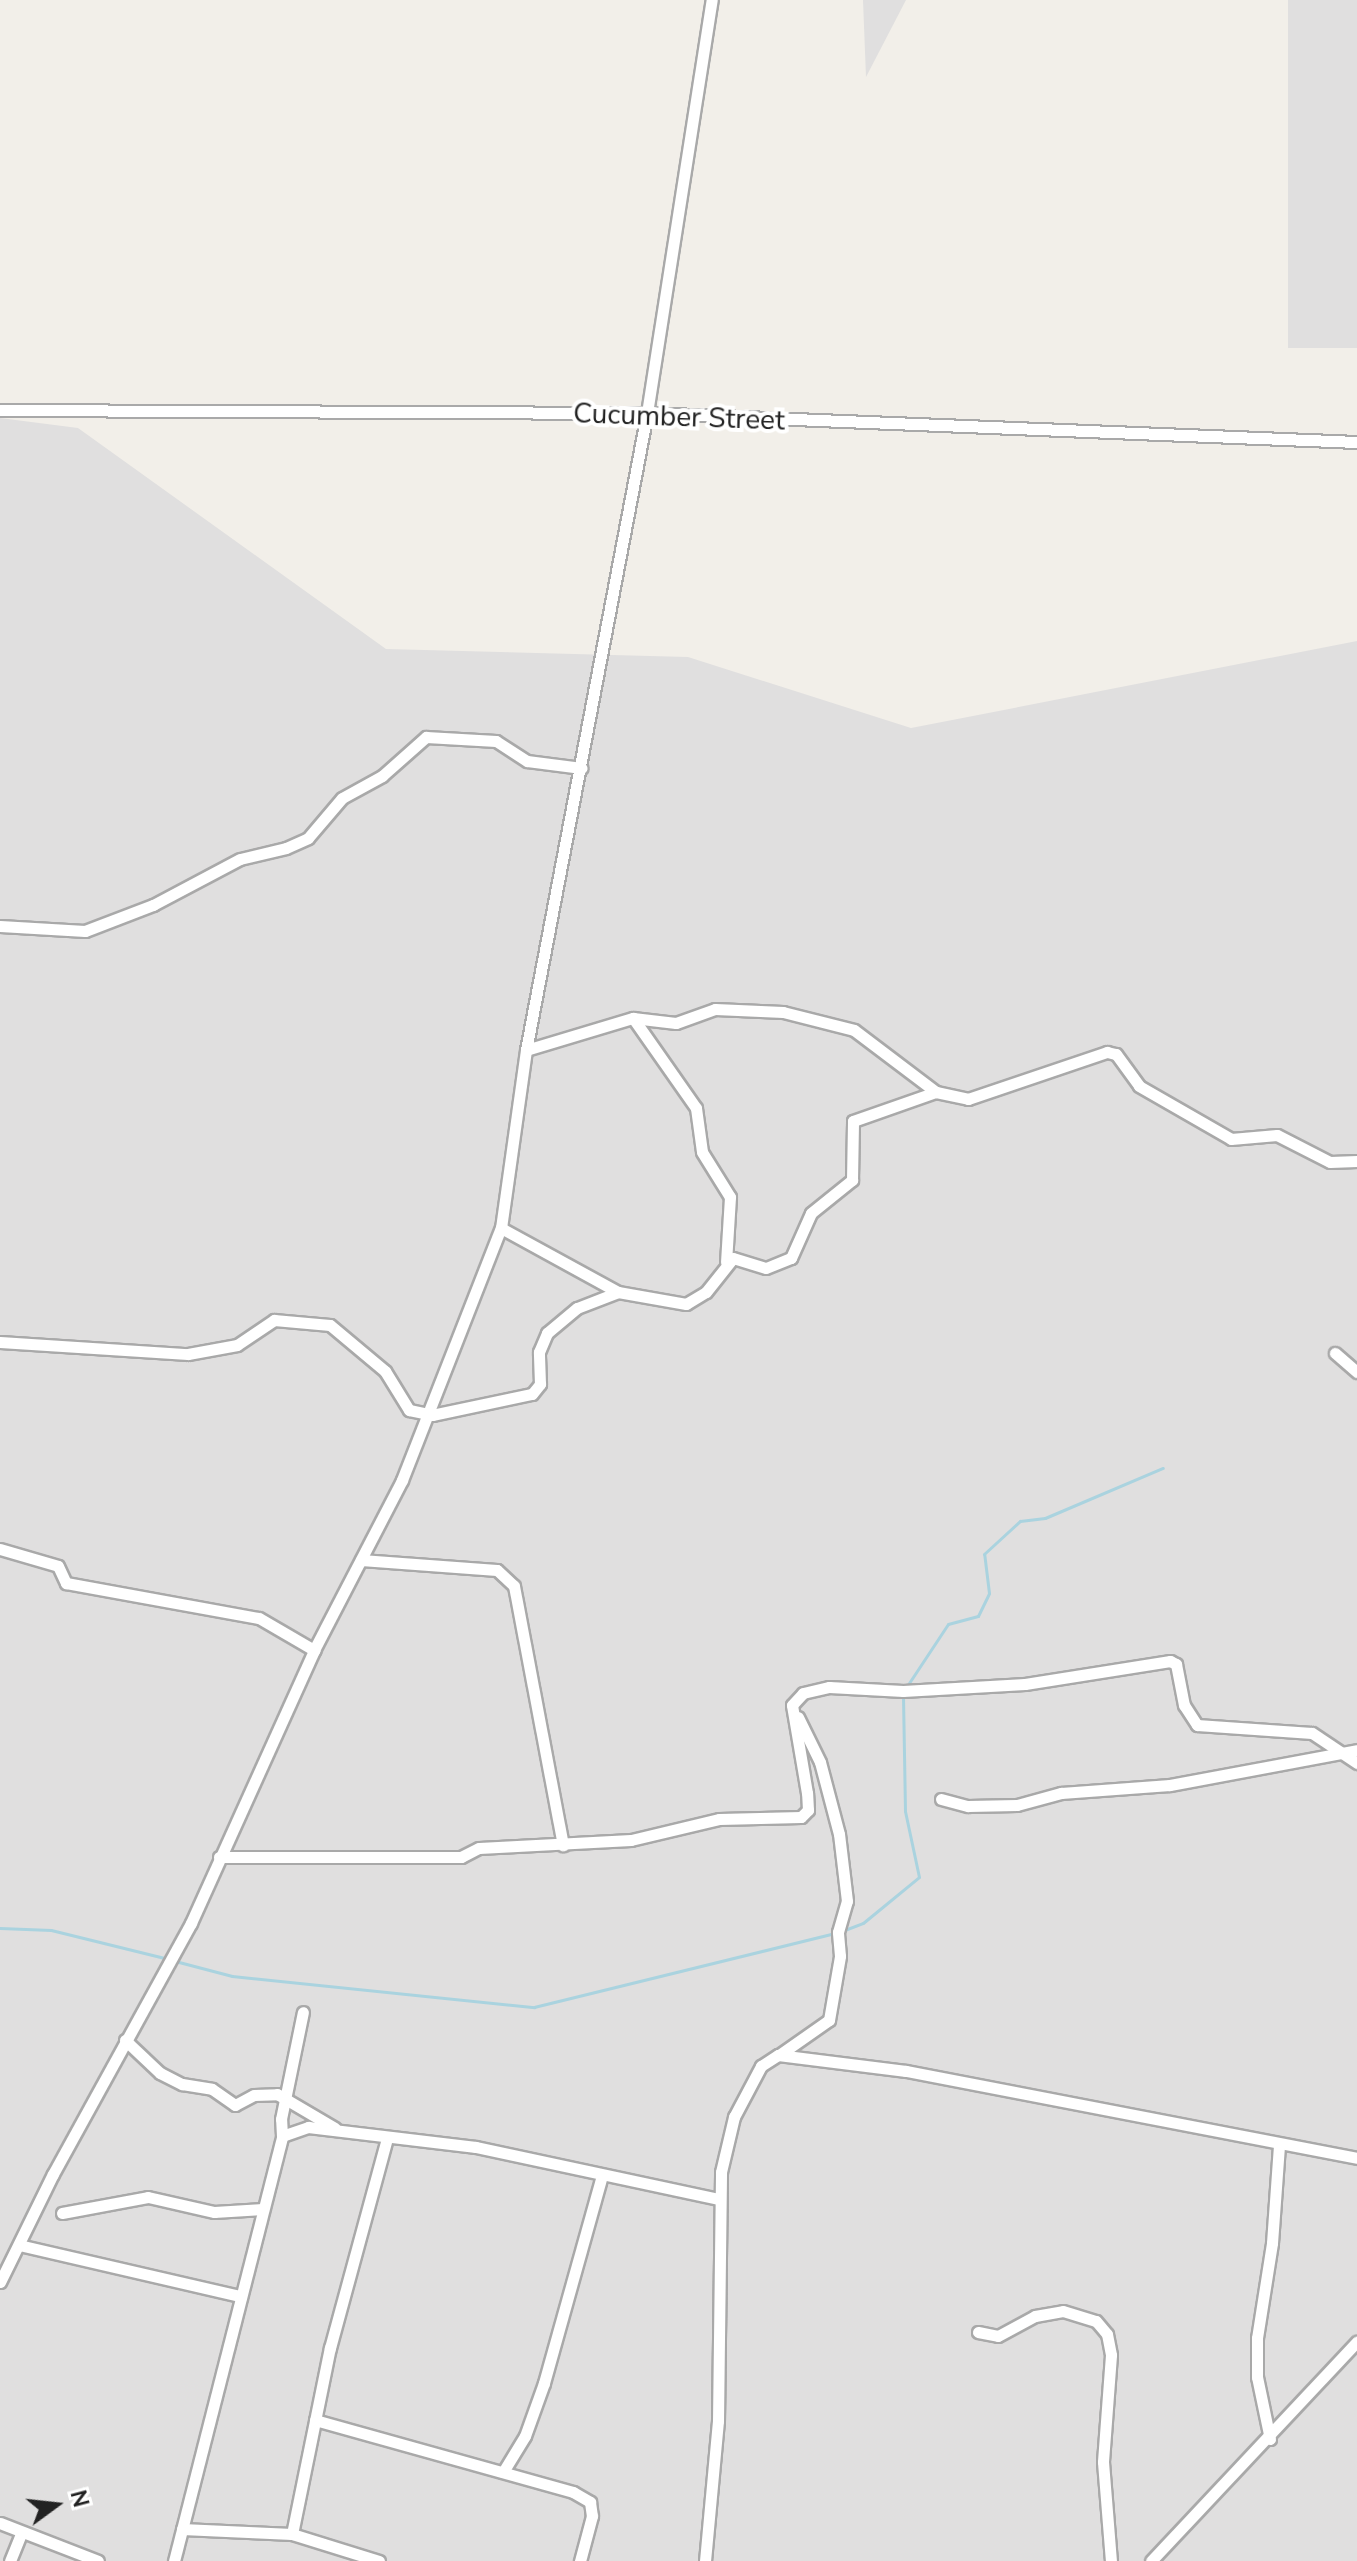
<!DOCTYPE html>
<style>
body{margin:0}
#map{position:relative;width:1357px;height:2561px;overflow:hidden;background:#f2efe9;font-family:"Nunito Sans",sans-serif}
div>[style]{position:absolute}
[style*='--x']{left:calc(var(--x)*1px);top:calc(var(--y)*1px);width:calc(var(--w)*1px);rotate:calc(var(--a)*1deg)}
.residential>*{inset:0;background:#e0dfdf;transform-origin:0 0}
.stream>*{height:3px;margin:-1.5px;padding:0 1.5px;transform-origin:1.5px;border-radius:1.5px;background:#aad3df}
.roads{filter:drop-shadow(2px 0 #a9a9a9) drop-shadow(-2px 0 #a9a9a9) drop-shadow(0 2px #a9a9a9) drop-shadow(0 -2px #a9a9a9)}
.street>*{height:11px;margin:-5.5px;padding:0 5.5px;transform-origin:5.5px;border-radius:5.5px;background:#fff}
span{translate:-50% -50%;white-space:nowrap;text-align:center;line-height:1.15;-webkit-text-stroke:8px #fff;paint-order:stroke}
.street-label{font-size:28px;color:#222}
.north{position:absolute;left:16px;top:2465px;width:80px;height:80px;-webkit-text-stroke:6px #fff;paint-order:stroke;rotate:75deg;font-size:22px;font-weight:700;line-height:32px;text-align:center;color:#222}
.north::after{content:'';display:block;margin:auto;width:28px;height:36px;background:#222;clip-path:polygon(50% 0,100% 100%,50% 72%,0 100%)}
</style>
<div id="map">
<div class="residential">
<div style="clip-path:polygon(863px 0,906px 0,866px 77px)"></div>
<div style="left:1288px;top:0;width:69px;height:348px"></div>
<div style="clip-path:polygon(0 418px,78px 428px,386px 649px,688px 657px,911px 728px,1357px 641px,1357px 2561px,0 2561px)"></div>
</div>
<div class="stream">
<div style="--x:907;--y:1686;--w:74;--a:-56.5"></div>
<div style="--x:948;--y:1624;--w:31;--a:-15"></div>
<div style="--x:978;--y:1616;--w:25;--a:-64"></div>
<div style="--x:989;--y:1593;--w:39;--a:-97"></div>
<div style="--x:984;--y:1554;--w:49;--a:-42.5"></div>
<div style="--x:1020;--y:1521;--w:25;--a:-7"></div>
<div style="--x:1045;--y:1518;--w:128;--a:-23"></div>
<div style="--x:0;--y:1928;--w:51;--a:2.2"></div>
<div style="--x:51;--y:1930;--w:121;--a:13.9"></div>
<div style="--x:842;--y:1931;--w:22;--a:-21"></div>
<div style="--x:863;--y:1923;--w:72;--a:-39.4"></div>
<div style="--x:919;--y:1877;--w:67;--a:-102"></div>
<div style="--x:905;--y:1811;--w:115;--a:-91"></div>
<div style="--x:175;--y:1961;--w:59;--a:14.7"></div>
<div style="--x:232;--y:1976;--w:304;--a:5.9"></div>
<div style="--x:534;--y:2007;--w:310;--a:-13.8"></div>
</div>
<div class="roads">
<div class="street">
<div style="--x:0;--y:410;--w:647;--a:0.27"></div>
<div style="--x:647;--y:413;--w:711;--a:2.34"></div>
<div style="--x:0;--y:926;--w:85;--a:3.4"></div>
<div style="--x:85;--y:931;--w:73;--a:-20.9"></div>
<div style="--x:153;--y:905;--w:98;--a:-27.9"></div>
<div style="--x:240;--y:859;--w:47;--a:-13.4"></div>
<div style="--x:286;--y:848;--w:24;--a:-24"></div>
<div style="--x:308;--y:838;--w:52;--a:-49.6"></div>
<div style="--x:342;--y:798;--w:46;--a:-28.8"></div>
<div style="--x:382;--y:776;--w:59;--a:-41.6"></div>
<div style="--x:426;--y:737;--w:70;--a:3.3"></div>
<div style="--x:496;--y:741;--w:37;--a:33"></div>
<div style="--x:527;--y:761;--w:55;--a:7.3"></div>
<div style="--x:633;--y:1018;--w:110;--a:55"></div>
<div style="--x:696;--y:1108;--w:44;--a:82.2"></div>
<div style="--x:702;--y:1152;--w:53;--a:58.1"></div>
<div style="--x:730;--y:1197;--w:65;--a:93.5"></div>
<div style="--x:526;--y:1050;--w:112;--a:-16.7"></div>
<div style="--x:633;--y:1018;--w:43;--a:6.6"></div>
<div style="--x:676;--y:1023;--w:41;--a:-19.7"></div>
<div style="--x:715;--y:1009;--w:68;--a:2.5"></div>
<div style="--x:783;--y:1012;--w:73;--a:14.2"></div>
<div style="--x:854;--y:1030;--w:103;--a:37.1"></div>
<div style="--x:936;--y:1092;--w:33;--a:12"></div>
<div style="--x:968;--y:1099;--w:147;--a:-18.7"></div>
<div style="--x:1107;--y:1052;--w:9;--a:13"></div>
<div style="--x:1116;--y:1054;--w:39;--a:54"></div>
<div style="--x:1139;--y:1086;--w:106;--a:29.9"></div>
<div style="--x:1231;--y:1139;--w:46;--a:-5"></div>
<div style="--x:1277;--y:1135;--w:59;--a:27"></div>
<div style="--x:1330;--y:1162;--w:27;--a:-2"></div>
<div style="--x:501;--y:1228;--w:133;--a:28.7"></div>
<div style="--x:618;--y:1292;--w:69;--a:10"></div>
<div style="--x:686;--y:1304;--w:23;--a:-31"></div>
<div style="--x:706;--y:1292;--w:43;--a:-51.5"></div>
<div style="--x:733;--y:1258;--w:34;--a:17"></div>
<div style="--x:766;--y:1268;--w:27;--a:-22"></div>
<div style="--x:791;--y:1258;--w:49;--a:-66"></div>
<div style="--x:811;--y:1213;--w:53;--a:-38.8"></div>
<div style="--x:852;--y:1180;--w:59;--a:-89"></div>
<div style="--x:853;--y:1121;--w:88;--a:-19.3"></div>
<div style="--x:0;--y:1342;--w:188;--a:3.7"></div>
<div style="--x:188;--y:1354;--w:50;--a:-10.4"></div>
<div style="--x:237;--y:1345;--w:45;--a:-34"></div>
<div style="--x:274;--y:1320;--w:56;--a:5.1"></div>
<div style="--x:330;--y:1325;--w:72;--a:39.9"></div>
<div style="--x:385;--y:1371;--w:46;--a:58.4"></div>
<div style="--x:409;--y:1410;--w:24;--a:12"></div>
<div style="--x:432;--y:1415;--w:102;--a:-11.9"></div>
<div style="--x:532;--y:1394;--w:13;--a:-51"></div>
<div style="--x:540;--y:1384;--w:32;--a:-92"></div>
<div style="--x:539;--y:1352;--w:21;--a:-67"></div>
<div style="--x:547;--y:1333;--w:39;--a:-40"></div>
<div style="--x:577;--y:1308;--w:44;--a:-21.3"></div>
<div style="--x:1335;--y:1353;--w:29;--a:41"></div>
<div style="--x:0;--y:1549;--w:60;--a:16.3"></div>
<div style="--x:58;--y:1566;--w:19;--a:65"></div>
<div style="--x:66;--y:1583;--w:196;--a:10.3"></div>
<div style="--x:259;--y:1618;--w:64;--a:30.2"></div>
<div style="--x:361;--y:1560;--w:136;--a:4.2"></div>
<div style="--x:497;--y:1570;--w:23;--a:43"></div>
<div style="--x:514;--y:1586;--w:264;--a:79.3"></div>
<div style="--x:941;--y:1799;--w:28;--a:15"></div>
<div style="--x:968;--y:1806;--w:49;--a:-1.2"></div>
<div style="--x:1017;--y:1805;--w:46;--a:-15.3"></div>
<div style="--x:1061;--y:1793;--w:109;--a:-4.2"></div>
<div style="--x:1170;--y:1785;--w:190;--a:-10.6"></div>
<div style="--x:219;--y:1857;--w:242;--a:0"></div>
<div style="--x:461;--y:1857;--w:20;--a:-27"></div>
<div style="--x:479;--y:1848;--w:152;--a:-3"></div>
<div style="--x:631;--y:1840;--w:90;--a:-13.4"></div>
<div style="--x:719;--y:1819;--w:82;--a:-1.4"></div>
<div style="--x:801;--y:1817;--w:10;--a:-45"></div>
<div style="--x:808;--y:1810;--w:17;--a:-93"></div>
<div style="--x:807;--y:1793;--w:89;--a:-99.7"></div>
<div style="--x:792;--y:1705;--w:16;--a:-47"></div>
<div style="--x:803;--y:1693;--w:27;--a:-13"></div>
<div style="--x:829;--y:1687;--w:74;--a:3.1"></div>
<div style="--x:903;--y:1691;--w:122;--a:-3.3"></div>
<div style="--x:1025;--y:1684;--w:147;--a:-9"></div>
<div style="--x:1170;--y:1661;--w:7;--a:27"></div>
<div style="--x:1176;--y:1664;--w:42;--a:79"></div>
<div style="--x:1184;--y:1705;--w:24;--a:57"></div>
<div style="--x:1197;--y:1725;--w:115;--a:4"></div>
<div style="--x:1312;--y:1733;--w:54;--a:33.7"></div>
<div style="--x:125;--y:2040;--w:48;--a:43.3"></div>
<div style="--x:160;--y:2073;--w:25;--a:27"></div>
<div style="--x:182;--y:2084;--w:30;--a:9"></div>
<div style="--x:212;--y:2089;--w:28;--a:35"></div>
<div style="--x:235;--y:2105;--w:21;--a:-28"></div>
<div style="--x:254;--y:2095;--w:23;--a:-2"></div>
<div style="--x:277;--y:2094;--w:67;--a:30.4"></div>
<div style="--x:779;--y:2055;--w:61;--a:-35"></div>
<div style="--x:829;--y:2020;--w:65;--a:-80.2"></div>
<div style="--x:840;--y:1956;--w:24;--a:-95"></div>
<div style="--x:838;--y:1932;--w:32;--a:-74"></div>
<div style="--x:847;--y:1901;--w:67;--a:-96.8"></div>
<div style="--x:839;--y:1834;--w:74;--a:-104.8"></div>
<div style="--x:820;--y:1762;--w:50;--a:-116.1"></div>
<div style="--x:282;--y:2136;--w:17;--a:-93"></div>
<div style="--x:281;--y:2119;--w:109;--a:-78.4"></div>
<div style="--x:62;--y:2213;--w:87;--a:-10.5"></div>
<div style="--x:148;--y:2197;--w:68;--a:12.8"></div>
<div style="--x:214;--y:2212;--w:49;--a:-3.5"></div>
<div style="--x:19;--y:2245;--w:227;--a:13"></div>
<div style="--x:0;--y:2282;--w:120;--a:-63.9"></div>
<div style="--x:53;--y:2174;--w:286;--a:-61.2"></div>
<div style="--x:191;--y:1923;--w:299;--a:-65.7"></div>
<div style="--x:314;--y:1650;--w:191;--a:-62.6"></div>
<div style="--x:402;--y:1480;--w:271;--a:-68.6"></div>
<div style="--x:501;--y:1228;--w:180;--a:-82"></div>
<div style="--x:526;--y:1050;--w:648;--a:-79.24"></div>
<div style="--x:647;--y:413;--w:418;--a:-81.1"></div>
<div style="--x:978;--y:2332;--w:20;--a:11"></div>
<div style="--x:998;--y:2336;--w:42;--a:-28.4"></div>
<div style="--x:1035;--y:2316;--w:28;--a:-10"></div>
<div style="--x:1063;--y:2311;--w:34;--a:17"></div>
<div style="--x:1096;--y:2321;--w:17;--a:50"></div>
<div style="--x:1107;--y:2334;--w:21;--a:79"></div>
<div style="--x:1111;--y:2355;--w:107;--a:94.3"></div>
<div style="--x:1103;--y:2462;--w:99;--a:85.4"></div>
<div style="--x:315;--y:2420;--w:268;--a:15.6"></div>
<div style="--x:573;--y:2492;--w:20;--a:30"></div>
<div style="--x:590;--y:2502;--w:14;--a:82"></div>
<div style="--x:592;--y:2516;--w:47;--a:104.9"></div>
<div style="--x:1270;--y:2439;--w:63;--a:-101.8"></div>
<div style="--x:1257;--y:2377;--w:39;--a:-90"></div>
<div style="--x:1257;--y:2338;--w:96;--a:-81"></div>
<div style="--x:1272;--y:2243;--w:97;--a:-85.9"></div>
<div style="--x:503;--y:2472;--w:42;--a:-58.6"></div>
<div style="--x:525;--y:2436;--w:56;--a:-70.3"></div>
<div style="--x:544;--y:2383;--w:216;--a:-74.4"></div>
<div style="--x:0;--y:2523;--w:105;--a:21.2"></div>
<div style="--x:182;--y:2529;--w:110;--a:2.6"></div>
<div style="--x:292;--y:2534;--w:91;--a:17.2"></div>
<div style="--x:292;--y:2534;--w:190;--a:-78.5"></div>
<div style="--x:330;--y:2348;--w:218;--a:-74.8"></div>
<div style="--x:10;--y:2561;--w:31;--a:-68"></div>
<div style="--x:174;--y:2561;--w:439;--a:-75.7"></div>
<div style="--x:282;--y:2136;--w:28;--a:-19"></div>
<div style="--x:308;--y:2127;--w:169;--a:6.8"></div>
<div style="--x:476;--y:2147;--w:248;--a:12.1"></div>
<div style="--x:705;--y:2561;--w:141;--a:-84.7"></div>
<div style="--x:718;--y:2421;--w:249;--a:-89.3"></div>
<div style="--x:721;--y:2172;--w:57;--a:-76.7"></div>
<div style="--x:734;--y:2117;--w:58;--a:-62.1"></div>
<div style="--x:761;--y:2066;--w:20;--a:-33"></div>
<div style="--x:778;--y:2055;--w:129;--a:7.1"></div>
<div style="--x:906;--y:2071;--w:459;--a:10.9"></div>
<div style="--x:1151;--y:2561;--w:301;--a:-46.8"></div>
</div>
</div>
<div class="street-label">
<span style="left:679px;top:417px;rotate:2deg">Cucumber Street</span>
</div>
<div class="north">N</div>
</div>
